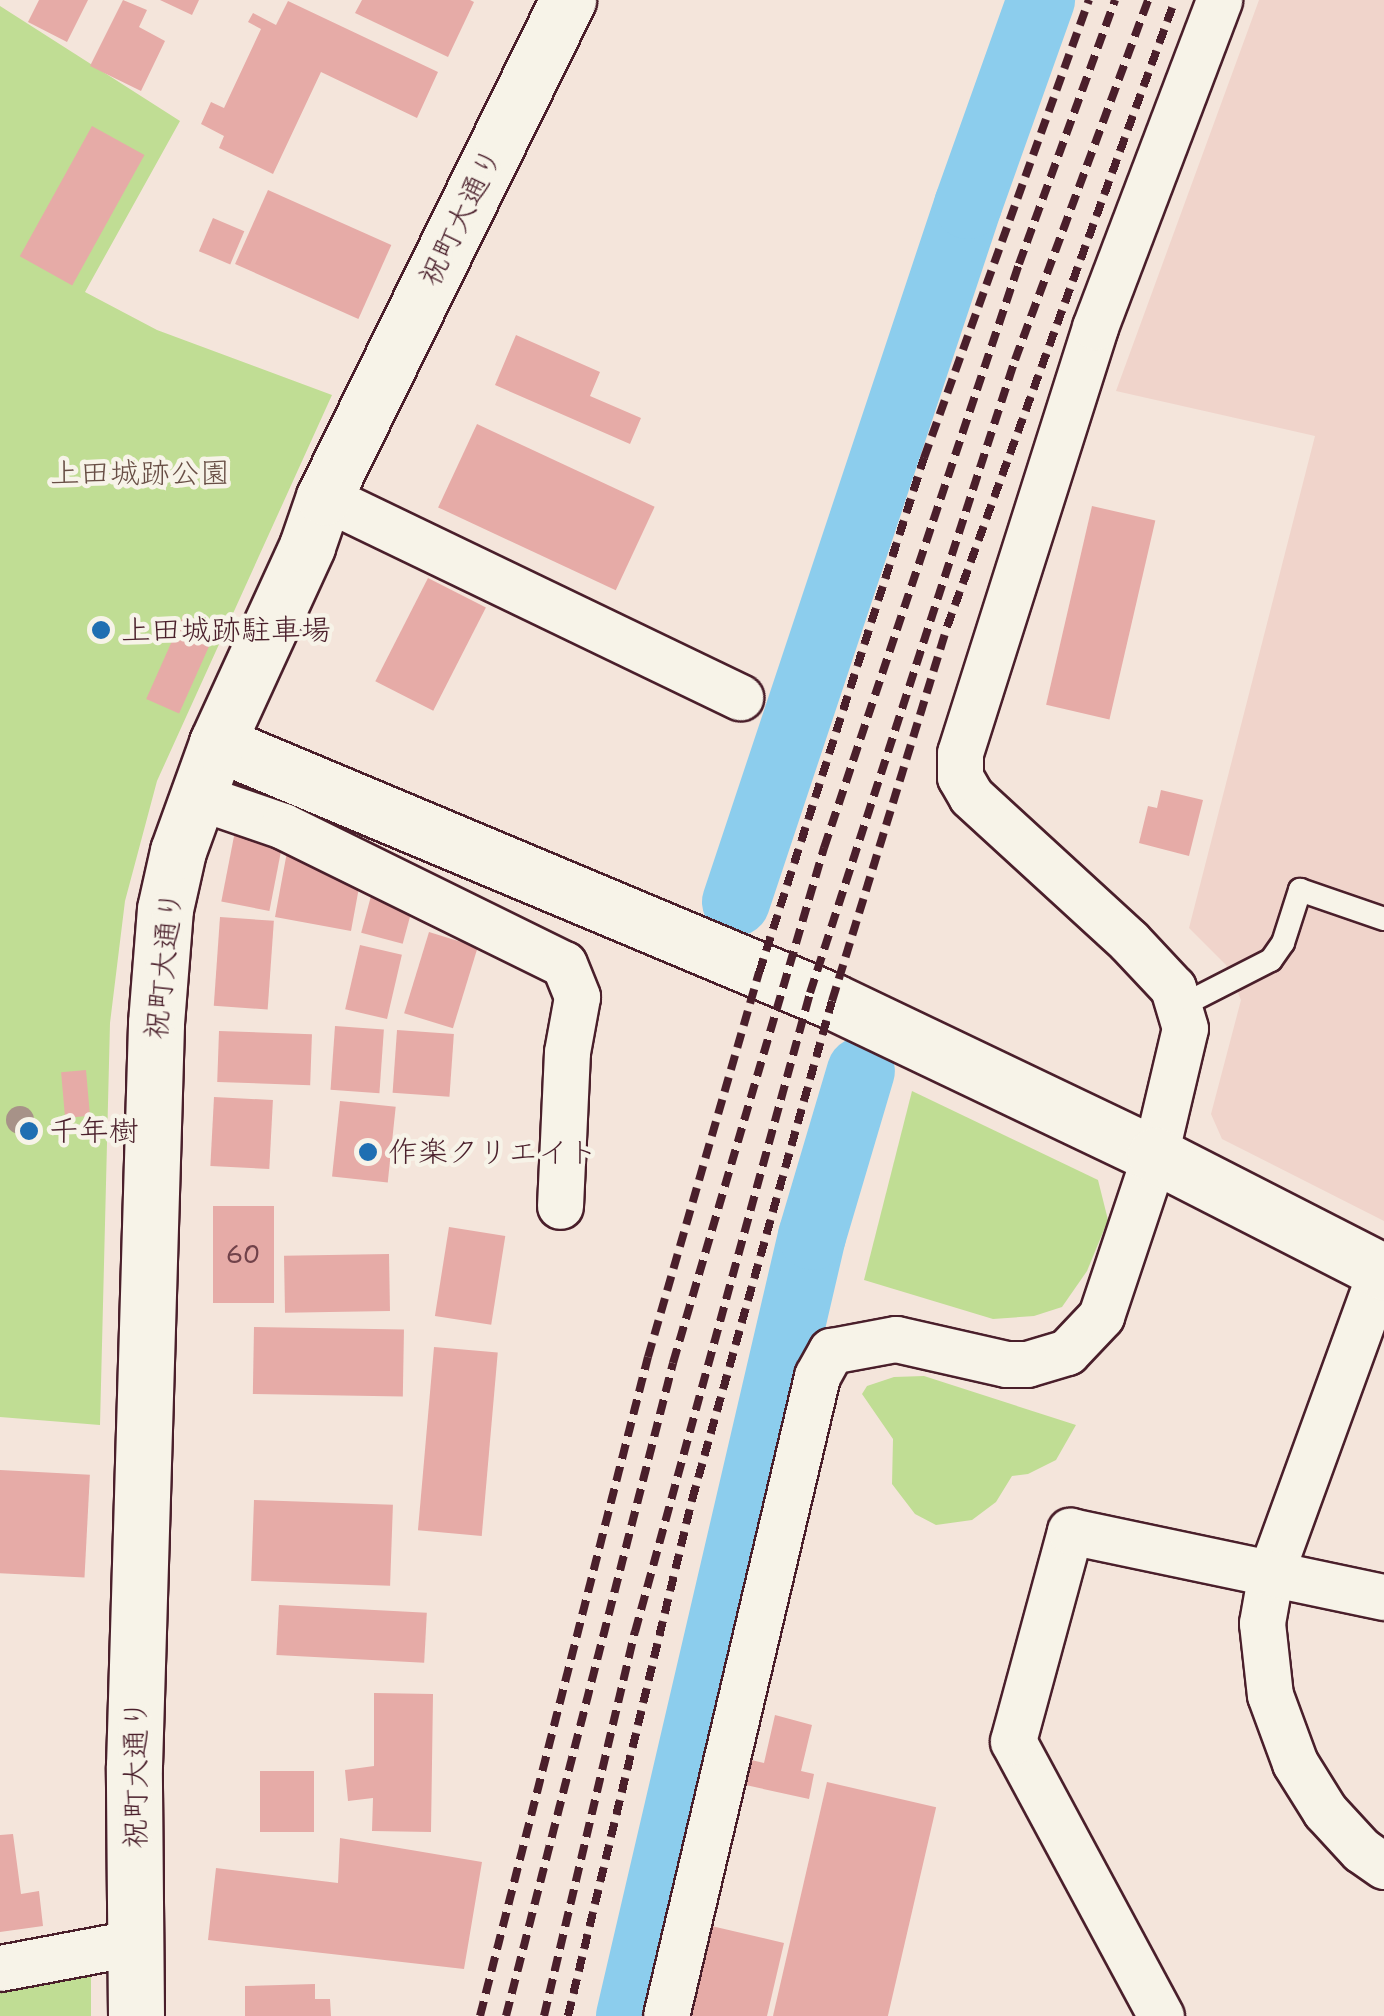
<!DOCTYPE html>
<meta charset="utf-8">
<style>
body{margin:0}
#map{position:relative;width:1384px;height:2016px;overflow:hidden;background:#f4e5db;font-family:"Shantell Sans","Klee One",sans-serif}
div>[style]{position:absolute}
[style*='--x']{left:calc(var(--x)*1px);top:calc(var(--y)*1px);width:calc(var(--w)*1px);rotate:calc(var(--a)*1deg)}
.built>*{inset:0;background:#f0d4cb}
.green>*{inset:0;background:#c0dd94}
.river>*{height:68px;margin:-34px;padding:0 34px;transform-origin:34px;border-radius:34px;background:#8ccded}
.building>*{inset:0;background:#e6aba7;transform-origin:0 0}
.roads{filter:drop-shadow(2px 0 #4a1f2b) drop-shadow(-2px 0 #4a1f2b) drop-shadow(0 2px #4a1f2b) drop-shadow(0 -2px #4a1f2b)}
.service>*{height:22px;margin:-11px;padding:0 11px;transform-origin:11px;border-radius:11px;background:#f7f3e8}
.minor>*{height:45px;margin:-22.5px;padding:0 22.5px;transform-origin:22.5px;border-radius:22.5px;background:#f7f3e8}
.tertiary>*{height:55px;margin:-27.5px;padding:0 27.5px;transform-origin:27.5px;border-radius:27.5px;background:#f7f3e8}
.rail>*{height:8px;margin-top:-4px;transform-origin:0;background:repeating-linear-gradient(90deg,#4a1f2b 0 15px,transparent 0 23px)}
.trees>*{width:28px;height:28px;margin:-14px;border-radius:50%;background:#a79288}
.dots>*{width:28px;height:28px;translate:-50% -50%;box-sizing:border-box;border:5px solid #f7f3e8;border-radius:50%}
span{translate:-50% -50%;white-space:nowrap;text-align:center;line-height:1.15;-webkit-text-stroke:9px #f7f3e8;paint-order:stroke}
.number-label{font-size:25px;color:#71424a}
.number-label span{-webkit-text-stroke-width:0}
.street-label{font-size:30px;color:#4a1f2b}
.park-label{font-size:30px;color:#684e45}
.poi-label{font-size:30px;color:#4a1f2b}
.left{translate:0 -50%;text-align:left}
</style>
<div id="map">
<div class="built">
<div style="clip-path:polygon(1259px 0,1384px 0,1384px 1221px,1222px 1139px,1211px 1114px,1241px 1000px,1226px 965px,1189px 928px,1315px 436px,1116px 391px)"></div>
</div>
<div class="green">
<div style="clip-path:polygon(0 6px,180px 121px,85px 292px,157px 330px,332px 395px,157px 781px,125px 901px,110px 1023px,100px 1425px,0 1417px)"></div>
<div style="clip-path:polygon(912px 1091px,1098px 1180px,1108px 1220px,1087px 1271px,1062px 1307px,1034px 1316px,993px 1319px,864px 1280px)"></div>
<div style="clip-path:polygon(924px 1376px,1076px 1425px,1056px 1460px,1028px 1474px,1012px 1476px,996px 1502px,972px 1520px,936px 1525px,915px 1514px,892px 1484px,893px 1439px,862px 1394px,867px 1386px,894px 1377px)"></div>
<div style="clip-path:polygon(91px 1968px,91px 2016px,0 2016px,0 1980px)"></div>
</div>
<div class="river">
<div style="--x:736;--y:902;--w:735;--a:-71.59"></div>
<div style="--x:968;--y:205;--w:218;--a:-70.4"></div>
<div style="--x:630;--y:2016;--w:801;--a:-76.87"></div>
<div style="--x:812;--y:1236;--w:172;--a:-73.5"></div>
</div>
<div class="building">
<div style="clip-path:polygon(39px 0,88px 0,67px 42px,28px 22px)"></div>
<div style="clip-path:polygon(123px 0,147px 10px,139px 27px,165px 41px,141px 91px,90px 66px)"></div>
<div style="clip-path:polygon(160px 0,199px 0,192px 15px)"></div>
<div style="clip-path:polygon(362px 0,470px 0,474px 2px,448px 57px,355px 13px)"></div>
<div style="clip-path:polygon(288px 1px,438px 72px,417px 118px,321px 72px,273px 174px,219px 148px,224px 136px,201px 124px,211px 102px,224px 108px,261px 29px,248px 22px,253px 13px,276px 25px)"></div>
<div style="left:92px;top:126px;width:60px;height:149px;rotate:29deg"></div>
<div style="left:268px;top:190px;width:135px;height:81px;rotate:24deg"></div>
<div style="left:213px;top:218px;width:34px;height:36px;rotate:23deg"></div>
<div style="clip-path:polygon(516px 335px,600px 372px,590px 396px,641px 418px,630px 444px,495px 385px)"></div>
<div style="left:477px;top:424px;width:196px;height:92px;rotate:25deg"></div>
<div style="left:1092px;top:506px;width:65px;height:204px;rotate:13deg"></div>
<div style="left:428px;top:578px;width:65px;height:116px;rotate:27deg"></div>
<div style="left:184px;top:614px;width:36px;height:93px;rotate:24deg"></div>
<div style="clip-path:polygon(1161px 790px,1203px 800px,1189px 856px,1139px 843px,1148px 806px,1157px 808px)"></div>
<div style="left:236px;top:826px;width:49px;height:77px;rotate:11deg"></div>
<div style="clip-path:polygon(287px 852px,334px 860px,331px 877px,360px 882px,351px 931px,275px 917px)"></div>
<div style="left:371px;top:896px;width:43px;height:38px;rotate:15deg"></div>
<div style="left:220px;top:917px;width:54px;height:89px;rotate:4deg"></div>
<div style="left:429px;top:932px;width:51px;height:85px;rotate:17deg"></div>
<div style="left:360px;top:945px;width:43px;height:66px;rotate:13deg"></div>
<div style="left:335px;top:1026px;width:49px;height:64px;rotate:4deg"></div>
<div style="left:397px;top:1030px;width:57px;height:63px;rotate:4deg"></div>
<div style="left:219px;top:1031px;width:93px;height:51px;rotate:2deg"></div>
<div style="left:86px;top:1070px;width:46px;height:25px;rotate:85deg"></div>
<div style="left:214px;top:1097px;width:59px;height:69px;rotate:3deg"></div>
<div style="left:340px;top:1101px;width:56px;height:76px;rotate:6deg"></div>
<div style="left:213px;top:1206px;width:61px;height:97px"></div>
<div style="left:449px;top:1227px;width:57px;height:90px;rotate:9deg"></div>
<div style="left:389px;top:1254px;width:57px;height:105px;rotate:89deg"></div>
<div style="left:254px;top:1327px;width:150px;height:67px;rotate:1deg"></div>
<div style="left:434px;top:1347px;width:64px;height:184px;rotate:5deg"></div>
<div style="left:0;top:1470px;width:90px;height:103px;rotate:3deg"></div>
<div style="left:254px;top:1500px;width:139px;height:81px;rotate:2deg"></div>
<div style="left:279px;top:1605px;width:148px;height:50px;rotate:3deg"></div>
<div style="clip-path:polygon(374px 1693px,433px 1694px,431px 1832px,372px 1831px,373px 1798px,348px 1801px,345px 1770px,374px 1766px)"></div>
<div style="clip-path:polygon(775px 1715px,812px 1725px,801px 1771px,814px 1774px,809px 1799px,741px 1784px,747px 1759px,764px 1763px)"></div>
<div style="left:260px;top:1771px;width:54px;height:61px"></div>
<div style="left:827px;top:1782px;width:112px;height:240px;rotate:13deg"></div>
<div style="clip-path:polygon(13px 1834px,21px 1894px,39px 1891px,43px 1926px,0 1932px,0 1835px)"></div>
<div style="clip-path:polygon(340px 1838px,482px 1862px,464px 1969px,208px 1940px,216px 1868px,338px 1883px)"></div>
<div style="clip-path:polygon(703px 1924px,784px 1943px,767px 2016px,683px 2016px)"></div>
<div style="clip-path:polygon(315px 1984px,315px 1999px,330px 1999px,331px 2016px,245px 2016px,245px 1986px)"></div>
</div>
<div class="roads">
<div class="service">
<div style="--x:1181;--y:1006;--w:101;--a:-27.1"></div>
<div style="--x:1271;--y:960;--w:21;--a:-55"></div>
<div style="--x:1283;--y:943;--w:56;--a:-72.2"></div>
<div style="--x:1300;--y:890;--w:89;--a:19"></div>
</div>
<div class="minor">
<div style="--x:324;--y:497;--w:462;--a:25.7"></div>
<div style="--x:199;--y:797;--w:89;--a:19"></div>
<div style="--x:283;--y:826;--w:313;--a:26.2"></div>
<div style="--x:564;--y:964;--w:35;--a:68"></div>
<div style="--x:577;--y:997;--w:56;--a:100.3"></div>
<div style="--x:567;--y:1052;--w:154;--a:92.6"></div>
<div style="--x:1381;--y:1270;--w:321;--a:110"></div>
<div style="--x:1271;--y:1572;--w:52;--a:100"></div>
<div style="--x:1262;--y:1623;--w:72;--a:83.7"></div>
<div style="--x:1270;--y:1695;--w:72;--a:69.8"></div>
<div style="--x:1295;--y:1763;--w:57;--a:58"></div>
<div style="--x:1325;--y:1811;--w:53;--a:47.3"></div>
<div style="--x:1361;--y:1850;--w:28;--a:35"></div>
<div style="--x:0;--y:1968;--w:139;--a:-10.7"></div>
<div style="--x:666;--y:2016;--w:658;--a:-76.72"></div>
<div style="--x:817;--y:1376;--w:29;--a:-61"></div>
<div style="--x:831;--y:1351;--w:66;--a:-10.5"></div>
<div style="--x:896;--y:1339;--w:113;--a:12.8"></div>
<div style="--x:1006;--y:1364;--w:21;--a:0"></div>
<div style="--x:1027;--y:1364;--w:42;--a:-16.7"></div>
<div style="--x:1067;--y:1352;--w:50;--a:-46.6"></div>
<div style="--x:1101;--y:1316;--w:170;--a:-71.5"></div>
<div style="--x:1155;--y:1155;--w:130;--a:-76.7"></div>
<div style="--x:1185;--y:1028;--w:42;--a:-106.7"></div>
<div style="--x:1173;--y:988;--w:64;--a:-133.1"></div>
<div style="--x:1129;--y:941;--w:214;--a:-137.5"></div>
<div style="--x:971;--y:796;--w:22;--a:-120"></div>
<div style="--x:960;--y:777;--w:24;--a:-90"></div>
<div style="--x:960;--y:753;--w:447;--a:-72.4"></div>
<div style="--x:1095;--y:327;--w:350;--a:-69.2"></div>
<div style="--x:1161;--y:2016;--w:312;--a:-118.3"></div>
<div style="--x:1013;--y:1741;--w:218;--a:-74.8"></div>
<div style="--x:1070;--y:1531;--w:321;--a:11.9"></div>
</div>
<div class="tertiary">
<div style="--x:217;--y:743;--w:667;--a:22.76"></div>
<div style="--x:832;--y:1001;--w:358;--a:25.5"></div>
<div style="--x:1155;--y:1155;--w:257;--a:27.1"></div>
<div style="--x:136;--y:2016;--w:250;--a:-90.5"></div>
<div style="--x:134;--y:1766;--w:743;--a:-88.3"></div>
<div style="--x:156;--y:1023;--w:114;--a:-85.5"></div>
<div style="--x:165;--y:909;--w:59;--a:-77.4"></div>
<div style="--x:178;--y:851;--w:115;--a:-70.1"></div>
<div style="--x:217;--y:743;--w:217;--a:-65.4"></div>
<div style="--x:307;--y:546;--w:52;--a:-70.9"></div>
<div style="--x:324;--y:497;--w:554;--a:-63.85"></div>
</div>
</div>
<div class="rail">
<div style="--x:480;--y:2016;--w:680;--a:-75.7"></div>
<div style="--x:648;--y:1357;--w:400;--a:-73.9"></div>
<div style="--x:759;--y:973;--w:541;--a:-72.24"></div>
<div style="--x:924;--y:458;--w:487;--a:-70.2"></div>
<div style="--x:506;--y:2016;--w:674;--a:-75.65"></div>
<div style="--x:673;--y:1363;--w:537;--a:-73.66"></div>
<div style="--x:824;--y:848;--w:616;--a:-71.54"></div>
<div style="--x:1019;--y:264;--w:281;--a:-70"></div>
<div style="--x:544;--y:2016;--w:395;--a:-76.7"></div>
<div style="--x:635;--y:1632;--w:663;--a:-74.68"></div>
<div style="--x:810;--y:993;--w:665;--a:-72.06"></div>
<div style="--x:1015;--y:360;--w:384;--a:-69.7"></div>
<div style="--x:568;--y:2016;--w:531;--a:-76.49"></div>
<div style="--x:692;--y:1500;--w:518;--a:-74.33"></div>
<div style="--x:832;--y:1001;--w:391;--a:-72.9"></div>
<div style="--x:947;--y:627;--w:667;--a:-70.02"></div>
</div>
<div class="trees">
<div style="left:20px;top:1120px"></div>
</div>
<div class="dots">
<div style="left:101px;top:630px;background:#1f6fb2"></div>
<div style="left:29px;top:1131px;background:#1f6fb2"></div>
<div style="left:368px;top:1152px;background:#1f6fb2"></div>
</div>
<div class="number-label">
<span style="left:243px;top:1254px">60</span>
</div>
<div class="street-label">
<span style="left:461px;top:217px;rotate:-64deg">祝町大通り</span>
<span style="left:164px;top:965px;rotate:-84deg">祝町大通り</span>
<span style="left:136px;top:1774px;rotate:-90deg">祝町大通り</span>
</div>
<div class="park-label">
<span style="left:140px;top:473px">上田城跡公園</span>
</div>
<div class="poi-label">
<span class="left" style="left:121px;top:630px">上田城跡駐車場</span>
<span class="left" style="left:49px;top:1131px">千年樹</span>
<span class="left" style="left:388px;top:1152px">作楽クリエイト</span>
</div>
</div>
